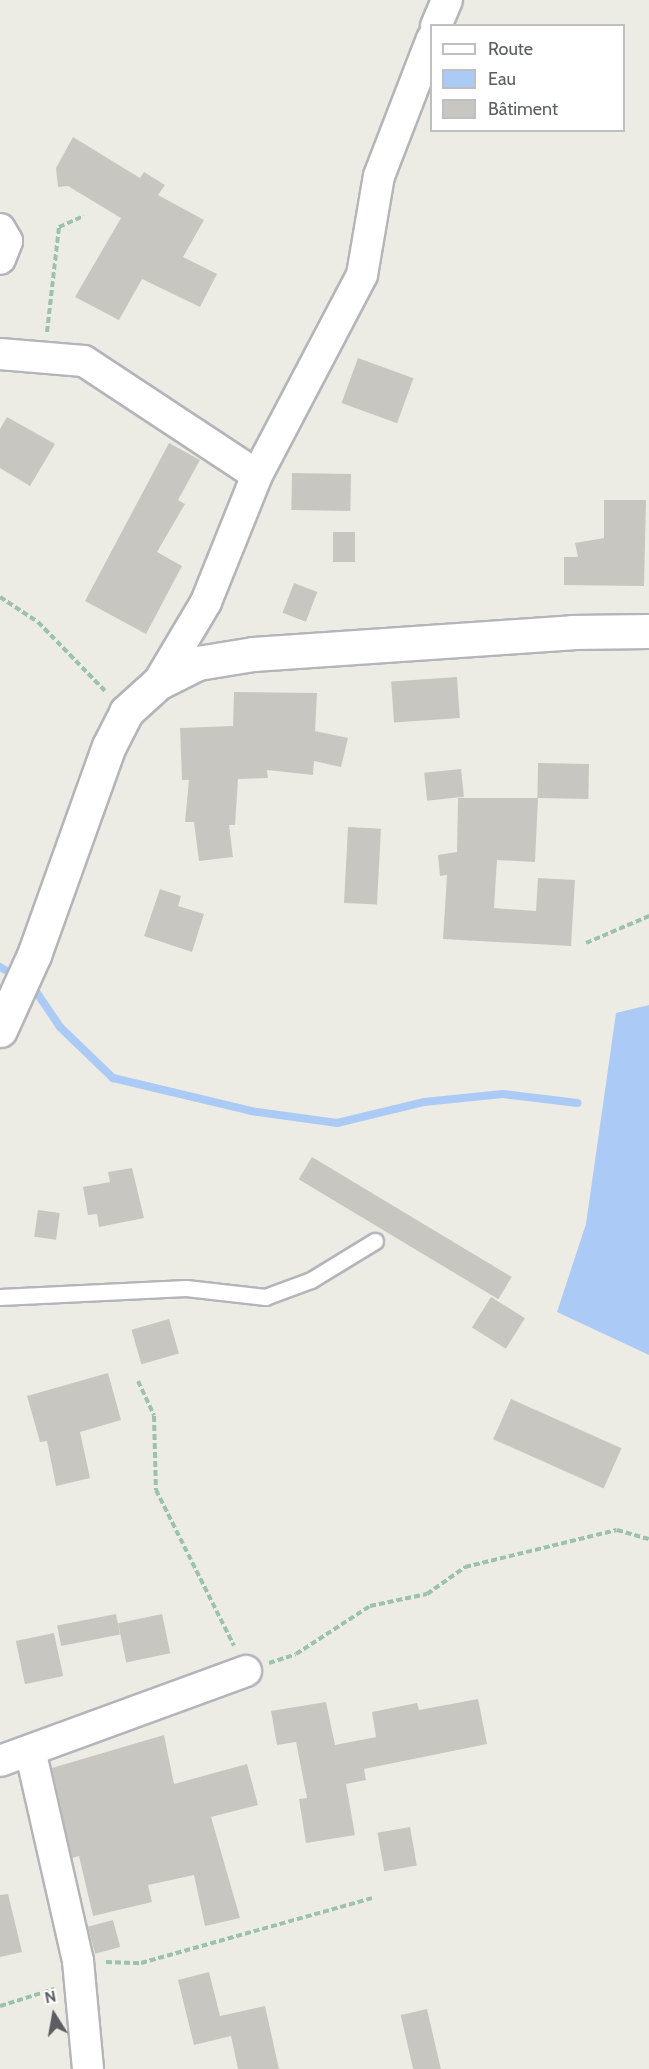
<!DOCTYPE html>
<meta charset="utf-8">
<style>
body{margin:0}
#map{position:relative;width:649px;height:2069px;overflow:hidden;background:#edece4;font-family:Cabin,sans-serif}
div>[style]{position:absolute}
[style*='--x']{left:calc(var(--x)*1px);top:calc(var(--y)*1px);width:calc(var(--w)*1px);rotate:calc(var(--a)*1deg)}
.water>*{inset:0;background:#abcbf6}
.stream>*{height:8px;margin:-4px;padding:0 4px;transform-origin:4px;border-radius:4px;background:#abcbf6}
.building>*{inset:0;background:#c8c6c0;transform-origin:0 0}
.path>*{height:4px;margin-top:-2px;transform-origin:0;background:repeating-linear-gradient(90deg,#9cc2ac 0 6px,transparent 0 9px)}
.roads{filter:drop-shadow(2px 0 #b4b5ba) drop-shadow(-2px 0 #b4b5ba) drop-shadow(0 2px #b4b5ba) drop-shadow(0 -2px #b4b5ba)}
.service>*{height:15px;margin:-7.5px;padding:0 7.5px;transform-origin:7.5px;border-radius:7.5px;background:#fff}
.minor>*{height:30px;margin:-15px;padding:0 15px;transform-origin:15px;border-radius:15px;background:#fff}
.tertiary>*{height:33px;margin:-16.5px;padding:0 16.5px;transform-origin:16.5px;border-radius:16.5px;background:#fff}
span{translate:-50% -50%;white-space:nowrap;text-align:center;line-height:1.15;-webkit-text-stroke:5px #fff;paint-order:stroke}
.legend{position:absolute;left:430px;top:24px;width:195px;height:108px;box-sizing:border-box;background:#fff;border:2px solid #bebfc1;margin:0;padding:8px 10px;list-style:none;font-size:18px;color:#5c5e63}
.legend li{display:flex;align-items:center;gap:12px;height:30px}
.legend b{width:30px;border:2px solid #bebfc1}
.north{position:absolute;left:24px;top:1985px;width:60px;height:60px;-webkit-text-stroke:4px #fff;paint-order:stroke;rotate:349deg;font-size:16px;font-weight:700;line-height:24px;text-align:center;color:#5c5e63}
.north::after{content:'';display:block;margin:auto;width:21px;height:27px;background:#5c5e63;clip-path:polygon(50% 0,100% 100%,50% 72%,0 100%)}
</style>
<div id="map">
<div class="water">
<div style="clip-path:polygon(649px 1005px,649px 1355px,557px 1312px,586px 1224px,616px 1013px)"></div>
</div>
<div class="stream">
<div style="--x:0;--y:967;--w:20;--a:30"></div>
<div style="--x:31;--y:984;--w:52;--a:56"></div>
<div style="--x:60;--y:1027;--w:74;--a:43.9"></div>
<div style="--x:113;--y:1078;--w:142;--a:13.4"></div>
<div style="--x:251;--y:1111;--w:87;--a:7.9"></div>
<div style="--x:337;--y:1123;--w:89;--a:-13.6"></div>
<div style="--x:424;--y:1102;--w:79;--a:-5.8"></div>
<div style="--x:503;--y:1094;--w:75;--a:6.9"></div>
</div>
<div class="building">
<div style="clip-path:polygon(73px 137px,140px 178px,144px 172px,165px 185px,158px 195px,204px 220px,183px 257px,217px 274px,200px 307px,142px 279px,119px 320px,75px 297px,121px 218px,68px 186px,58px 187px,56px 168px)"></div>
<div style="left:358px;top:358px;width:59px;height:48px;rotate:20deg"></div>
<div style="clip-path:polygon(7px 417px,55px 444px,30px 486px,0 468px,0 429px)"></div>
<div style="clip-path:polygon(169px 443px,200px 460px,178px 500px,185px 504px,157px 552px,182px 566px,146px 634px,85px 601px)"></div>
<div style="left:292px;top:473px;width:59px;height:37px;rotate:1deg"></div>
<div style="clip-path:polygon(604px 500px,646px 500px,644px 586px,564px 585px,564px 557px,578px 557px,575px 543px,604px 538px)"></div>
<div style="left:333px;top:532px;width:22px;height:30px"></div>
<div style="left:294px;top:583px;width:25px;height:32px;rotate:21deg"></div>
<div style="left:457px;top:677px;width:41px;height:66px;rotate:86deg"></div>
<div style="clip-path:polygon(234px 692px,317px 693px,315px 731px,348px 738px,341px 767px,314px 761px,313px 775px,267px 770px,268px 778px,238px 779px,235px 825px,229px 825px,233px 857px,199px 861px,194px 822px,185px 822px,189px 780px,182px 780px,180px 728px,233px 726px)"></div>
<div style="left:538px;top:763px;width:51px;height:35px;rotate:1deg"></div>
<div style="left:461px;top:769px;width:28px;height:37px;rotate:84deg"></div>
<div style="clip-path:polygon(458px 798px,538px 798px,535px 862px,497px 860px,494px 908px,536px 911px,538px 878px,575px 880px,571px 946px,443px 939px,447px 875px,440px 876px,438px 855px,457px 852px)"></div>
<div style="left:348px;top:827px;width:33px;height:76px;rotate:3deg"></div>
<div style="clip-path:polygon(160px 889px,181px 896px,178px 906px,204px 914px,192px 952px,144px 936px)"></div>
<div style="left:312px;top:1157px;width:233px;height:26px;rotate:31deg"></div>
<div style="clip-path:polygon(132px 1168px,144px 1218px,99px 1227px,97px 1214px,88px 1215px,83px 1187px,110px 1182px,108px 1172px)"></div>
<div style="left:38px;top:1210px;width:22px;height:27px;rotate:8deg"></div>
<div style="left:491px;top:1297px;width:40px;height:36px;rotate:32deg"></div>
<div style="left:169px;top:1319px;width:36px;height:39px;rotate:74deg"></div>
<div style="clip-path:polygon(108px 1373px,121px 1420px,80px 1432px,90px 1478px,56px 1486px,47px 1441px,40px 1442px,27px 1396px)"></div>
<div style="left:511px;top:1399px;width:121px;height:44px;rotate:24deg"></div>
<div style="left:116px;top:1614px;width:21px;height:60px;rotate:79deg"></div>
<div style="left:162px;top:1614px;width:40px;height:45px;rotate:78deg"></div>
<div style="left:54px;top:1633px;width:44px;height:39px;rotate:78deg"></div>
<div style="clip-path:polygon(478px 1699px,487px 1744px,364px 1769px,366px 1780px,346px 1784px,355px 1835px,306px 1843px,299px 1799px,307px 1798px,296px 1742px,277px 1745px,271px 1711px,326px 1702px,335px 1745px,376px 1737px,372px 1712px,417px 1703px,419px 1710px)"></div>
<div style="clip-path:polygon(164px 1735px,174px 1784px,247px 1764px,258px 1805px,211px 1817px,240px 1918px,205px 1926px,194px 1875px,148px 1885px,152px 1902px,93px 1916px,79px 1856px,72px 1858px,52px 1768px)"></div>
<div style="left:410px;top:1827px;width:39px;height:33px;rotate:80deg"></div>
<div style="clip-path:polygon(8px 1894px,22px 1952px,0 1957px,0 1895px)"></div>
<div style="left:113px;top:1920px;width:28px;height:26px;rotate:75deg"></div>
<div style="clip-path:polygon(209px 1972px,220px 2016px,265px 2006px,279px 2069px,238px 2069px,231px 2036px,194px 2045px,178px 1980px)"></div>
<div style="left:427px;top:2009px;width:62px;height:27px;rotate:77deg"></div>
</div>
<div class="path">
<div style="--x:47;--y:332;--w:106;--a:-83.5"></div>
<div style="--x:59;--y:227;--w:27;--a:-24"></div>
<div style="--x:0;--y:597;--w:45;--a:33.3"></div>
<div style="--x:38;--y:622;--w:98;--a:45.8"></div>
<div style="--x:586;--y:943;--w:69;--a:-23.2"></div>
<div style="--x:138;--y:1381;--w:38;--a:65"></div>
<div style="--x:154;--y:1416;--w:74;--a:88.5"></div>
<div style="--x:156;--y:1490;--w:174;--a:63.4"></div>
<div style="--x:269;--y:1663;--w:28;--a:-18"></div>
<div style="--x:296;--y:1654;--w:88;--a:-33"></div>
<div style="--x:370;--y:1606;--w:58;--a:-11.9"></div>
<div style="--x:427;--y:1594;--w:47;--a:-35.4"></div>
<div style="--x:465;--y:1567;--w:156;--a:-13.7"></div>
<div style="--x:617;--y:1530;--w:33;--a:16"></div>
<div style="--x:106;--y:1962;--w:35;--a:2"></div>
<div style="--x:141;--y:1963;--w:240;--a:-15.7"></div>
<div style="--x:0;--y:2006;--w:57;--a:-17.5"></div>
</div>
<div class="roads">
<div class="service">
<div style="--x:0;--y:1297;--w:186;--a:-2.8"></div>
<div style="--x:186;--y:1288;--w:80;--a:6.5"></div>
<div style="--x:265;--y:1297;--w:49;--a:-20.3"></div>
<div style="--x:311;--y:1280;--w:75;--a:-31.4"></div>
</div>
<div class="minor">
<div style="--x:436;--y:26;--w:28;--a:-67"></div>
<div style="--x:0;--y:229;--w:14;--a:60"></div>
<div style="--x:7;--y:241;--w:19;--a:111"></div>
<div style="--x:0;--y:354;--w:84;--a:4.8"></div>
<div style="--x:84;--y:361;--w:207;--a:33.4"></div>
<div style="--x:158;--y:683;--w:94;--a:-59.3"></div>
<div style="--x:206;--y:602;--w:137;--a:-68.1"></div>
<div style="--x:257;--y:475;--w:226;--a:-62.3"></div>
<div style="--x:362;--y:275;--w:100;--a:-80.3"></div>
<div style="--x:379;--y:176;--w:147;--a:-68.9"></div>
<div style="--x:31;--y:1754;--w:212;--a:77.2"></div>
<div style="--x:78;--y:1961;--w:108;--a:84.7"></div>
<div style="--x:0;--y:1761;--w:262;--a:-20.1"></div>
</div>
<div class="tertiary">
<div style="--x:0;--y:1030;--w:82;--a:-65.6"></div>
<div style="--x:34;--y:955;--w:222;--a:-70.3"></div>
<div style="--x:109;--y:746;--w:38;--a:-63"></div>
<div style="--x:126;--y:712;--w:43;--a:-42.2"></div>
<div style="--x:158;--y:683;--w:45;--a:-26.6"></div>
<div style="--x:198;--y:663;--w:56;--a:-9.3"></div>
<div style="--x:253;--y:654;--w:320;--a:-3.9"></div>
<div style="--x:572;--y:632;--w:77;--a:-0.7"></div>
</div>
</div>
<ul class="legend">
<li><b style="height:8px;background:#fff"></b>Route</li>
<li><b style="height:16px;background:#abcbf6"></b>Eau</li>
<li><b style="height:16px;background:#c8c6c0"></b>Bâtiment</li>
</ul>
<div class="north">N</div>
</div>
